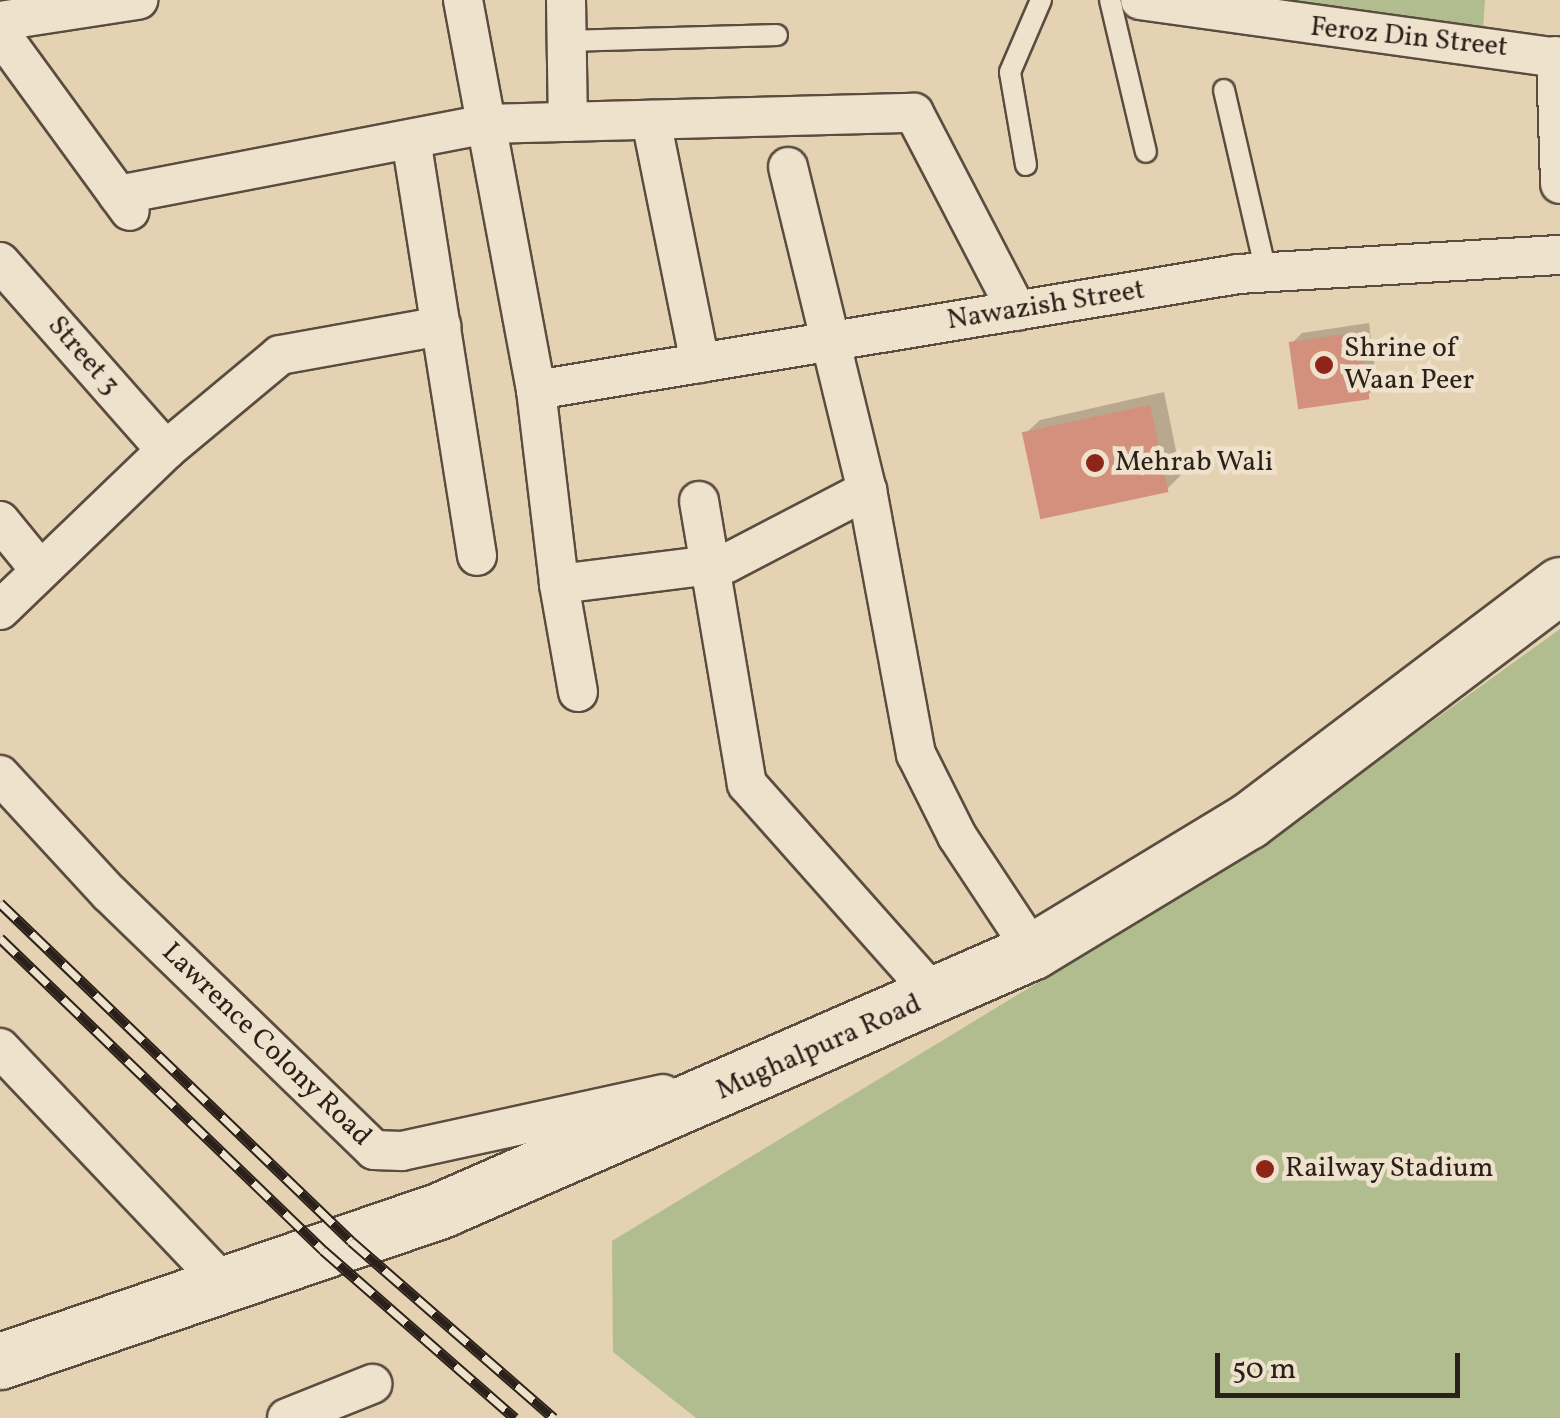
<!DOCTYPE html>
<style>
body{margin:0}
#map{position:relative;width:1560px;height:1418px;overflow:hidden;background:#e5d2b2;font-family:Vollkorn,serif}
div>[style]{position:absolute}
[style*='--x']{left:calc(var(--x)*1px);top:calc(var(--y)*1px);width:calc(var(--w)*1px);rotate:calc(var(--a)*1deg)}
.green>*{inset:0;background:#b1bd8e}
.shadow>*{inset:0;background:#0003}
.building>*{inset:0;background:#d3917d;transform-origin:0 0}
.roads{filter:drop-shadow(2px 0 #5a4d40) drop-shadow(-2px 0 #5a4d40) drop-shadow(0 2px #5a4d40) drop-shadow(0 -2px #5a4d40)}
.lane>*{height:20px;margin:-10px;padding:0 10px;transform-origin:10px;border-radius:10px;background:#eee2cd}
.street>*{height:38px;margin:-19px;padding:0 19px;transform-origin:19px;border-radius:19px;background:#eee2cd}
.secondary>*{height:55px;margin:-27.5px;padding:0 27.5px;transform-origin:27.5px;border-radius:27.5px;background:#eee2cd}
.rail>*{height:11px;margin-top:-5.5px;transform-origin:0;background:repeating-linear-gradient(90deg,#eee2cd 0 22px,#2c211a 0 44px);box-sizing:border-box;border-block:2px solid #2c211a}
.dots>*{width:28px;height:28px;translate:-50% -50%;box-sizing:border-box;border:5px solid #eee2cd;border-radius:50%}
span{translate:-50% -50%;white-space:nowrap;text-align:center;line-height:1.15;-webkit-text-stroke:9px #eee2cd;paint-order:stroke}
.street-label{font-size:28px;color:#2c211a}
.poi-label{font-size:28px;color:#2c211a}
.left{translate:0 -50%;text-align:left}
.scale{position:absolute;left:1215px;top:1353px;width:245px;height:45px;box-sizing:border-box;border:5px solid #2c211a;border-top:0;padding-left:12px;font-size:30px;line-height:35px;white-space:nowrap;color:#2c211a;-webkit-text-stroke:8px #eee2cd;paint-order:stroke}
</style>
<div id="map">
<div class="green">
<div style="clip-path:polygon(1273px 0,1485px 0,1483px 30px)"></div>
<div style="clip-path:polygon(1560px 629px,1560px 1418px,696px 1418px,613px 1352px,612px 1241px,1243px 858px)"></div>
</div>
<div class="shadow">
<div style="clip-path:polygon(1369px 323px,1377px 386px,1367px 396px,1292px 343px,1302px 333px)"></div>
<div style="clip-path:polygon(1164px 392px,1181px 475px,1166px 490px,1024px 435px,1040px 420px)"></div>
</div>
<div class="building">
<div style="left:1360px;top:332px;width:68px;height:72px;rotate:82deg"></div>
<div style="left:1150px;top:405px;width:89px;height:131px;rotate:78deg"></div>
</div>
<div class="roads">
<div class="lane">
<div style="--x:1110;--y:0;--w:156;--a:76.7"></div>
<div style="--x:567;--y:41;--w:210;--a:-1.6"></div>
<div style="--x:1224;--y:90;--w:187;--a:77"></div>
<div style="--x:1026;--y:165;--w:94;--a:-99.8"></div>
<div style="--x:1010;--y:72;--w:78;--a:-66.7"></div>
</div>
<div class="street">
<div style="--x:463;--y:0;--w:397;--a:79.4"></div>
<div style="--x:536;--y:390;--w:195;--a:83.2"></div>
<div style="--x:566;--y:0;--w:122;--a:89.1"></div>
<div style="--x:1140;--y:0;--w:424;--a:7.9"></div>
<div style="--x:0;--y:21;--w:140;--a:-8.7"></div>
<div style="--x:0;--y:33;--w:220;--a:53.9"></div>
<div style="--x:1556;--y:56;--w:128;--a:88.2"></div>
<div style="--x:651;--y:120;--w:248;--a:78.6"></div>
<div style="--x:411;--y:139;--w:422;--a:81"></div>
<div style="--x:788;--y:167;--w:333;--a:76.3"></div>
<div style="--x:867;--y:490;--w:269;--a:79.5"></div>
<div style="--x:916;--y:754;--w:92;--a:63.4"></div>
<div style="--x:957;--y:836;--w:138;--a:56.5"></div>
<div style="--x:118;--y:195;--w:375;--a:-10.9"></div>
<div style="--x:486;--y:124;--w:428;--a:-1.5"></div>
<div style="--x:914;--y:113;--w:223;--a:62.5"></div>
<div style="--x:0;--y:262;--w:251;--a:48.6"></div>
<div style="--x:536;--y:390;--w:712;--a:-9.38"></div>
<div style="--x:1238;--y:274;--w:323;--a:-3.4"></div>
<div style="--x:699;--y:501;--w:287;--a:80.4"></div>
<div style="--x:747;--y:784;--w:283;--a:48.4"></div>
<div style="--x:0;--y:521;--w:63;--a:50.8"></div>
<div style="--x:0;--y:610;--w:231;--a:-43.9"></div>
<div style="--x:166;--y:450;--w:148;--a:-39.8"></div>
<div style="--x:280;--y:355;--w:164;--a:-10.2"></div>
<div style="--x:578;--y:692;--w:110;--a:-100"></div>
<div style="--x:559;--y:584;--w:169;--a:-7.1"></div>
<div style="--x:727;--y:563;--w:158;--a:-27.5"></div>
<div style="--x:0;--y:775;--w:161;--a:47.3"></div>
<div style="--x:109;--y:893;--w:369;--a:44.1"></div>
<div style="--x:374;--y:1150;--w:28;--a:2"></div>
<div style="--x:402;--y:1151;--w:267;--a:-12.3"></div>
<div style="--x:0;--y:1048;--w:325;--a:46.5"></div>
<div style="--x:287;--y:1418;--w:92;--a:-21.8"></div>
</div>
<div class="secondary">
<div style="--x:0;--y:1361;--w:468;--a:-18.9"></div>
<div style="--x:443;--y:1209;--w:644;--a:-23.62"></div>
<div style="--x:1033;--y:951;--w:251;--a:-31.2"></div>
<div style="--x:1248;--y:821;--w:391;--a:-37.1"></div>
</div>
</div>
<div class="rail">
<div style="--x:0;--y:903;--w:487;--a:43.9"></div>
<div style="--x:351;--y:1241;--w:269;--a:41.1"></div>
<div style="--x:0;--y:938;--w:449;--a:44"></div>
<div style="--x:323;--y:1250;--w:255;--a:41.2"></div>
</div>
<div class="dots">
<div style="left:1324px;top:365px;background:#8f2418"></div>
<div style="left:1095px;top:463px;background:#8f2418"></div>
<div style="left:1265px;top:1169px;background:#8f2418"></div>
</div>
<div class="street-label">
<span style="left:1409px;top:38px;rotate:6deg">Feroz Din Street</span>
<span style="left:1046px;top:306px;rotate:-9deg">Nawazish Street</span>
<span style="left:83px;top:356px;rotate:49deg">Street 3</span>
<span style="left:266px;top:1045px;rotate:44deg">Lawrence Colony Road</span>
<span style="left:819px;top:1048px;rotate:-24deg">Mughalpura Road</span>
</div>
<div class="poi-label">
<span class="left" style="left:1344px;top:365px">Shrine of<br>Waan Peer</span>
<span class="left" style="left:1115px;top:463px">Mehrab Wali</span>
<span class="left" style="left:1285px;top:1169px">Railway Stadium</span>
</div>
<div class="scale">50 m</div>
</div>
